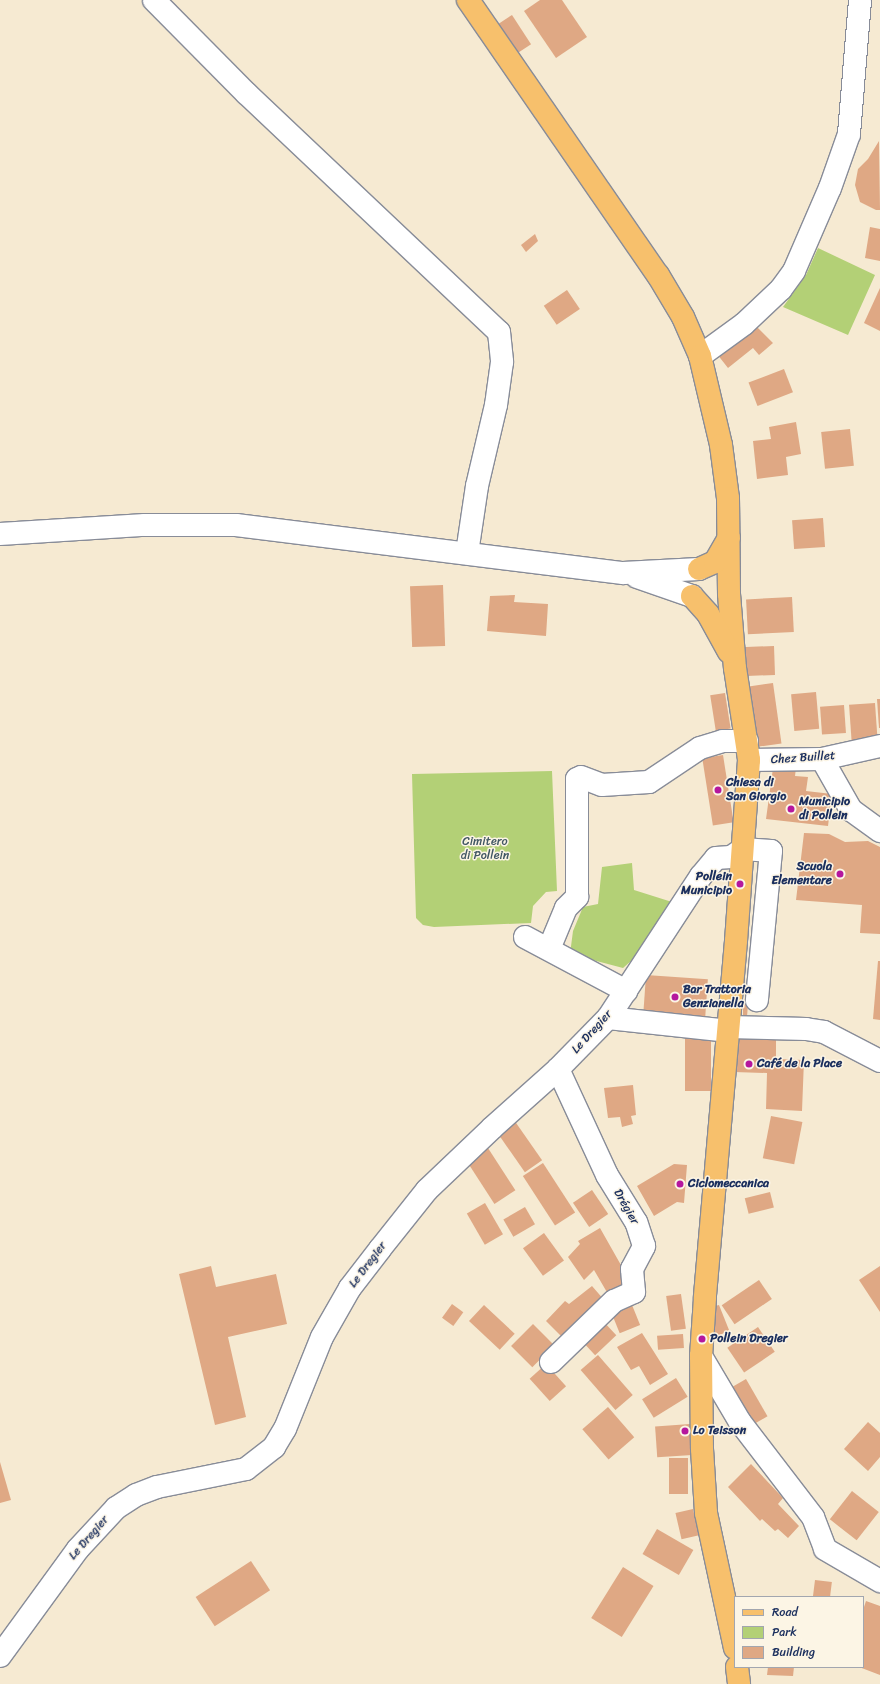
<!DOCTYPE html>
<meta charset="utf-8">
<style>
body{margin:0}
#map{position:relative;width:880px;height:1684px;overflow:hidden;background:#f6ead2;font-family:Sriracha,sans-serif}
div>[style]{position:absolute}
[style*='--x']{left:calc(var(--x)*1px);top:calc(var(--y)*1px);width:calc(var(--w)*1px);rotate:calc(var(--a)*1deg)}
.green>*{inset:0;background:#b3d076}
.building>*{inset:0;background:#dfa884;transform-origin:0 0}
.roads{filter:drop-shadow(1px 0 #888c98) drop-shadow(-1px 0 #888c98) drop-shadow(0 1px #888c98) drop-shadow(0 -1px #888c98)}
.minor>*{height:22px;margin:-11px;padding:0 11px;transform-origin:11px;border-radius:11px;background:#fff}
.major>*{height:22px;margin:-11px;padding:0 11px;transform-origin:11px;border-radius:11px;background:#f7c06c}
.dots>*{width:11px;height:11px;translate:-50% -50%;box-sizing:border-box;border:2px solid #fcf5e5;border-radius:50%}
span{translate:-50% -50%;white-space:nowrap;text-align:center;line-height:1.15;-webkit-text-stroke:3px #fcf5e5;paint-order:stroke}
.street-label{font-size:12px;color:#1b2f5e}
.poi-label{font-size:12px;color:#1b2f5e;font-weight:700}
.left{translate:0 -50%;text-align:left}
.right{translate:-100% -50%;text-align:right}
.park-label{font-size:12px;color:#415764}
.legend{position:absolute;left:734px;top:1596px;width:130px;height:72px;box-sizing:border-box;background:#fcf5e5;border:1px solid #a2a6af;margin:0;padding:5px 7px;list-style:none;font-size:12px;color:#1b2f5e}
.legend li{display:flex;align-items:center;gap:8px;height:20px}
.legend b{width:20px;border:1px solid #a2a6af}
</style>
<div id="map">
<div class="green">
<div style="clip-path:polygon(818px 248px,875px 275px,848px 335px,783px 307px,806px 275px)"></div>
<div style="clip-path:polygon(552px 771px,557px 891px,546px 892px,533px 906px,531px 923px,434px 927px,423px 925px,416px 918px,412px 774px)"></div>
<div style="clip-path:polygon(632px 863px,634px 890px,672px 902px,639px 954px,623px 968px,570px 954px,573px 931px,583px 907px,598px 904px,602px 867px)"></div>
</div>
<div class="building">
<div style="clip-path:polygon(540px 0,562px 0,587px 37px,556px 58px,524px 11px)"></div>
<div style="left:512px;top:15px;width:35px;height:20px;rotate:57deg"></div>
<div style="clip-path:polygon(879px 141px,880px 210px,876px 210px,860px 202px,855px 185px,858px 169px,868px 159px)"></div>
<div style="clip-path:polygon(870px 227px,880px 229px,880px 261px,865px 258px)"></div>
<div style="clip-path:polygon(535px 234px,538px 241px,526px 252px,521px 245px)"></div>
<div style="clip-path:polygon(880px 288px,880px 331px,864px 323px)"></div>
<div style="left:567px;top:290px;width:23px;height:28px;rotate:56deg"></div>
<div style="clip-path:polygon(751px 321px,773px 343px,759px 355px,753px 348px,728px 368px,717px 354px)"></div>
<div style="left:784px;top:369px;width:25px;height:38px;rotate:69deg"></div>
<div style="clip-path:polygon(796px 422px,801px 454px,786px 457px,788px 475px,757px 479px,753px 441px,771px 439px,769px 427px)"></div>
<div style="left:850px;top:429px;width:37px;height:29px;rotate:84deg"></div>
<div style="left:823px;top:518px;width:29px;height:31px;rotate:86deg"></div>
<div style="left:443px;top:585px;width:61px;height:33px;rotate:88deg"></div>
<div style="clip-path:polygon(515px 595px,514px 602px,548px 604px,546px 636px,487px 631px,490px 596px)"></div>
<div style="left:792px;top:597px;width:35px;height:46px;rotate:87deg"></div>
<div style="left:774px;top:646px;width:29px;height:34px;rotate:88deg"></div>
<div style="left:773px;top:683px;width:61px;height:28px;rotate:82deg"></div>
<div style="left:816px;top:692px;width:37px;height:25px;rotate:85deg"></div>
<div style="left:725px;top:693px;width:36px;height:15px;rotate:81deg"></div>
<div style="clip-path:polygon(877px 699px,880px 699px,880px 728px,879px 728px)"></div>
<div style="left:875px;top:703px;width:39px;height:26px;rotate:86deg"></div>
<div style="left:844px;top:705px;width:28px;height:24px;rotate:86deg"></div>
<div style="left:723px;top:755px;width:68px;height:21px;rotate:81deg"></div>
<div style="clip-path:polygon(773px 768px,796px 768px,795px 776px,808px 777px,806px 791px,832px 794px,828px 826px,766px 819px)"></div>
<div style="clip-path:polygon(804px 833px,829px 834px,845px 842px,868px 841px,880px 847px,880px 934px,860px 933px,862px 905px,796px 900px)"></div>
<div style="clip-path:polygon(878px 961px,880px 961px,880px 1020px,873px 1019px)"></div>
<div style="left:646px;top:975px;width:62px;height:40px;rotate:4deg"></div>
<div style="clip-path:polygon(743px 1003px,748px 1003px,747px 1017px,743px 1017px)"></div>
<div style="left:685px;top:1037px;width:26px;height:54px"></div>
<div style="clip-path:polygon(735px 1038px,776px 1040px,776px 1059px,804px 1060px,802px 1111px,766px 1109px,767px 1073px,734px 1072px)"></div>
<div style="clip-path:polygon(633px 1085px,636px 1115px,631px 1116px,633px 1124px,622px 1127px,620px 1117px,608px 1118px,604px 1088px)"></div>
<div style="left:771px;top:1116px;width:32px;height:43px;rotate:11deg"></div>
<div style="left:514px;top:1120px;width:49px;height:21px;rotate:55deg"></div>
<div style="left:486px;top:1145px;width:54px;height:25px;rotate:57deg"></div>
<div style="left:543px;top:1163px;width:59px;height:24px;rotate:57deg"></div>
<div style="clip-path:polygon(674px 1164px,687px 1165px,684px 1203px,677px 1202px,654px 1216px,637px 1186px)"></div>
<div style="left:592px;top:1190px;width:29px;height:23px;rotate:56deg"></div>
<div style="left:770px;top:1192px;width:16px;height:26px;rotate:76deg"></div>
<div style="left:485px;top:1203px;width:36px;height:21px;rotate:60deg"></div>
<div style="left:525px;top:1207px;width:20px;height:25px;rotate:60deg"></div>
<div style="clip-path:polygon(600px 1228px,630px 1281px,608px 1294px,594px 1270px,584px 1280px,568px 1257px,580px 1244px,578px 1241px)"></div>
<div style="left:544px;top:1233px;width:34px;height:26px;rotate:54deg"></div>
<div style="clip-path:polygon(211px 1266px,216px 1287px,276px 1274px,287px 1324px,228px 1337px,246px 1417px,215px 1425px,179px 1274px)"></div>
<div style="clip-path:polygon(880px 1266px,880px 1312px,859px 1280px)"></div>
<div style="left:759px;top:1280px;width:23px;height:45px;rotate:56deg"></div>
<div style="clip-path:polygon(592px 1286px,605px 1301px,564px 1339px,546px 1321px,565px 1301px,569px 1304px)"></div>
<div style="left:681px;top:1294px;width:35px;height:15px;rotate:82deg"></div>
<div style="left:630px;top:1300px;width:27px;height:22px;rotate:68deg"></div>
<div style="left:452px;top:1304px;width:14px;height:17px;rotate:36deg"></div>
<div style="left:484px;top:1305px;width:42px;height:22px;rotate:43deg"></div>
<div style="clip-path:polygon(719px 1305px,729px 1330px,715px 1338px,708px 1308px)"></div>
<div style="left:602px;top:1320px;width:21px;height:29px;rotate:47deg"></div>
<div style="left:533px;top:1324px;width:30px;height:31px;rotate:45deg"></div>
<div style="left:758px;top:1327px;width:30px;height:37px;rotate:56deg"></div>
<div style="clip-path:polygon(642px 1333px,668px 1374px,650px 1385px,639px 1366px,631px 1370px,617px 1347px)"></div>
<div style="left:683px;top:1334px;width:14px;height:26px;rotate:86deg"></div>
<div style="left:598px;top:1355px;width:53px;height:23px;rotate:49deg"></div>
<div style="left:546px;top:1364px;width:30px;height:22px;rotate:48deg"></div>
<div style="left:676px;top:1378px;width:22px;height:40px;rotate:58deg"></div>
<div style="left:746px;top:1379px;width:43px;height:18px;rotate:60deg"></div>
<div style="left:608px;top:1407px;width:40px;height:34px;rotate:49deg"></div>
<div style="clip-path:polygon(868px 1422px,880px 1433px,880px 1457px,868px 1471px,844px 1449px)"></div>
<div style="left:690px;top:1424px;width:31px;height:35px;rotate:86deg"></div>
<div style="left:669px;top:1458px;width:19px;height:36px"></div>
<div style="clip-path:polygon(0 1462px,11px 1500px,0 1503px)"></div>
<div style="clip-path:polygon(751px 1464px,783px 1498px,778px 1504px,799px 1526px,788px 1538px,778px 1529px,775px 1531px,762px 1519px,760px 1521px,728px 1487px)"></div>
<div style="left:852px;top:1491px;width:34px;height:36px;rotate:38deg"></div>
<div style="left:693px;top:1509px;width:27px;height:18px;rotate:77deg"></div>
<div style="left:657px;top:1529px;width:42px;height:29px;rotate:30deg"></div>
<div style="left:251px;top:1561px;width:35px;height:66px;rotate:57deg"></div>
<div style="left:623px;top:1567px;width:36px;height:60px;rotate:32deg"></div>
<div style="left:815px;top:1580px;width:17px;height:17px;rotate:7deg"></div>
<div style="clip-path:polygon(866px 1601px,880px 1606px,880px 1675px,859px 1667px,863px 1667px,863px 1610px)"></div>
<div style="clip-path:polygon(768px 1667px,794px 1667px,793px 1676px,767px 1675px)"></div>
</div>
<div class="roads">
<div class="minor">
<div style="--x:154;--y:0;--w:131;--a:45.3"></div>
<div style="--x:246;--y:93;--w:348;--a:43.4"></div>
<div style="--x:499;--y:332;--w:30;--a:84"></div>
<div style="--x:502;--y:362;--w:43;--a:97.9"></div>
<div style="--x:496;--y:405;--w:83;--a:103.2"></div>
<div style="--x:477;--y:486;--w:68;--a:98.5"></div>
<div style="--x:700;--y:356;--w:54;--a:-36"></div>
<div style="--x:744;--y:324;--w:51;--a:-43.4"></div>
<div style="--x:781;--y:289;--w:22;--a:-54"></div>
<div style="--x:794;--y:271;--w:90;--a:-66.6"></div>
<div style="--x:830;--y:188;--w:57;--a:-70.6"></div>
<div style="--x:849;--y:134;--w:134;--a:-85.3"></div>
<div style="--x:0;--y:534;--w:145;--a:-3.6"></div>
<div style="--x:145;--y:525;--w:91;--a:0"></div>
<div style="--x:236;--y:525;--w:390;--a:7.1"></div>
<div style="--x:623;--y:573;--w:76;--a:-3"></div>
<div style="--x:637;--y:577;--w:58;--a:19.1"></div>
<div style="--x:822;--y:759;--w:59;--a:60.4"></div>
<div style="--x:851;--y:810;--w:36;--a:36"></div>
<div style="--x:749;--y:760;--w:73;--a:-0.8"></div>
<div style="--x:822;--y:759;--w:59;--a:-12.6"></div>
<div style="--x:525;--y:937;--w:115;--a:28.1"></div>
<div style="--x:549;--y:949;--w:44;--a:-67.5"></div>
<div style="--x:566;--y:908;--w:16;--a:-45"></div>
<div style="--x:577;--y:897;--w:118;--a:-90"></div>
<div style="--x:577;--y:779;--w:4;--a:-27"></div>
<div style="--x:581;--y:777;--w:22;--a:21"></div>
<div style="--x:602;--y:785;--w:47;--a:-3.7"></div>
<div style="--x:649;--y:782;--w:61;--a:-33.7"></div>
<div style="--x:700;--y:748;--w:24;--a:-17"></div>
<div style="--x:723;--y:741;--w:24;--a:0"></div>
<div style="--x:608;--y:1018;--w:122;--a:6.1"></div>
<div style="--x:729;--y:1027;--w:77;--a:1.5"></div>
<div style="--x:806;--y:1029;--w:18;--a:9"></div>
<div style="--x:824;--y:1032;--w:63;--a:27.4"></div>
<div style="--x:701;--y:1356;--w:77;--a:59.4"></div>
<div style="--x:740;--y:1422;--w:120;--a:52.5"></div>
<div style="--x:813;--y:1517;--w:34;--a:69"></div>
<div style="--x:825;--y:1549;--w:64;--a:30.2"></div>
<div style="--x:551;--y:1362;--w:88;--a:-44.1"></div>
<div style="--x:614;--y:1301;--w:22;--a:-24"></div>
<div style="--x:634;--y:1292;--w:23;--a:-95"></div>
<div style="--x:632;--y:1269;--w:26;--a:-62"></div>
<div style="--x:644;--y:1246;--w:25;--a:-108"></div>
<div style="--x:636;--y:1222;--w:55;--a:-121.7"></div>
<div style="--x:607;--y:1175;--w:117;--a:-114.8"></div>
<div style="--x:0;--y:1656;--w:132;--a:-53.9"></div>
<div style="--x:78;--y:1549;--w:56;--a:-47.2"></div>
<div style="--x:116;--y:1508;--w:24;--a:-33"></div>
<div style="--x:136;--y:1495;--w:22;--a:-21"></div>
<div style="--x:157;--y:1487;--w:91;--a:-11.4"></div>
<div style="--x:246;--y:1469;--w:36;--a:-38"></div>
<div style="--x:274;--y:1447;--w:21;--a:-59"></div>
<div style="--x:285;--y:1429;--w:99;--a:-68.1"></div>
<div style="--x:322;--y:1337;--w:56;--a:-60.3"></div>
<div style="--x:350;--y:1288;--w:49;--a:-52.4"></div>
<div style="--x:380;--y:1249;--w:75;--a:-51.5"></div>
<div style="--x:427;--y:1190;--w:90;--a:-43.6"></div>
<div style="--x:492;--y:1128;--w:89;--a:-41.8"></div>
<div style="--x:558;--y:1069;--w:71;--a:-45.6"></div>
<div style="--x:608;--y:1018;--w:170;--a:-56.8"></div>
<div style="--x:701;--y:876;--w:23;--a:-50"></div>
<div style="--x:716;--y:858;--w:15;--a:-4"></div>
<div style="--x:731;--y:857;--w:14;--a:-34"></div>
<div style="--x:743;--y:849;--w:28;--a:4"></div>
<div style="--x:771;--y:851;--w:150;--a:95.4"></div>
</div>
<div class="major">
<div style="--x:468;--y:0;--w:334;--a:55.4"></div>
<div style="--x:658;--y:275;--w:49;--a:59.2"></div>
<div style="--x:683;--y:317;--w:43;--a:66.4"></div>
<div style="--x:700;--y:356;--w:91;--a:76.7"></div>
<div style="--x:721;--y:445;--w:53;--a:82.5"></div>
<div style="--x:728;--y:498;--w:96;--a:89.4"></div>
<div style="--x:729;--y:594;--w:74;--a:85.4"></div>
<div style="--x:735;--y:668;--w:93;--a:81.3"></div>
<div style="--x:749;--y:760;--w:181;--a:94.1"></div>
<div style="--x:736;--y:941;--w:358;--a:95"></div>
<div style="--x:705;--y:1298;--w:58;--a:93.9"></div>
<div style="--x:701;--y:1356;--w:93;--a:89.4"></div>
<div style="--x:702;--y:1449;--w:64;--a:86.4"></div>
<div style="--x:706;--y:1513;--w:138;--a:77.9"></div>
<div style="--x:699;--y:569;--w:17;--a:-24"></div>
<div style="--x:715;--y:562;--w:28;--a:-60"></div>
<div style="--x:692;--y:596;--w:24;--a:48"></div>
<div style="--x:708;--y:614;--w:43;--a:61.1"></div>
<div style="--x:737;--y:1667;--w:17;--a:83"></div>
</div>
</div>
<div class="dots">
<div style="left:718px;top:790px;background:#b5179e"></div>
<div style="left:791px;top:809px;background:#b5179e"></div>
<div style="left:840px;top:874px;background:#b5179e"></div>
<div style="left:740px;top:884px;background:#b5179e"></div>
<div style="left:675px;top:997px;background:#b5179e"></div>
<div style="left:749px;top:1064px;background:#b5179e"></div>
<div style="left:680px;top:1184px;background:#b5179e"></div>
<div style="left:702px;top:1339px;background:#b5179e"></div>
<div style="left:685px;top:1431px;background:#b5179e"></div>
</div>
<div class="street-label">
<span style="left:803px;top:758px;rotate:-4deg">Chez Buillet</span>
<span style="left:592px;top:1032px;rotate:-48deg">Le Dregier</span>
<span style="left:626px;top:1207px;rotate:60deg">Drégier</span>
<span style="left:368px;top:1265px;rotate:-53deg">Le Dregier</span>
<span style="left:89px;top:1538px;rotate:-49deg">Le Dregier</span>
</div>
<div class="poi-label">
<span class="left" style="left:726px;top:790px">Chiesa di<br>San Giorgio</span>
<span class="left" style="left:799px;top:809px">Municipio<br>di Pollein</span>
<span class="right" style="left:832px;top:874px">Scuola<br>Elementare</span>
<span class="right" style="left:732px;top:884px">Pollein<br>Municipio</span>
<span class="left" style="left:683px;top:997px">Bar Trattoria<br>Genzianella</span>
<span class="left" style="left:757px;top:1064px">Café de la Place</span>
<span class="left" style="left:688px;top:1184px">Ciclomeccanica</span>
<span class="left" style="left:710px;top:1339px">Pollein Dregier</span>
<span class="left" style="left:693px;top:1431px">Lo Teisson</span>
</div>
<div class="park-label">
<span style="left:485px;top:849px">Cimitero<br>di Pollein</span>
</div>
<ul class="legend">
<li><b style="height:5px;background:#f7c06c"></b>Road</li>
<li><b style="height:11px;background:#b3d076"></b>Park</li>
<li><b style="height:11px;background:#dfa884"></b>Building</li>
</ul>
</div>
